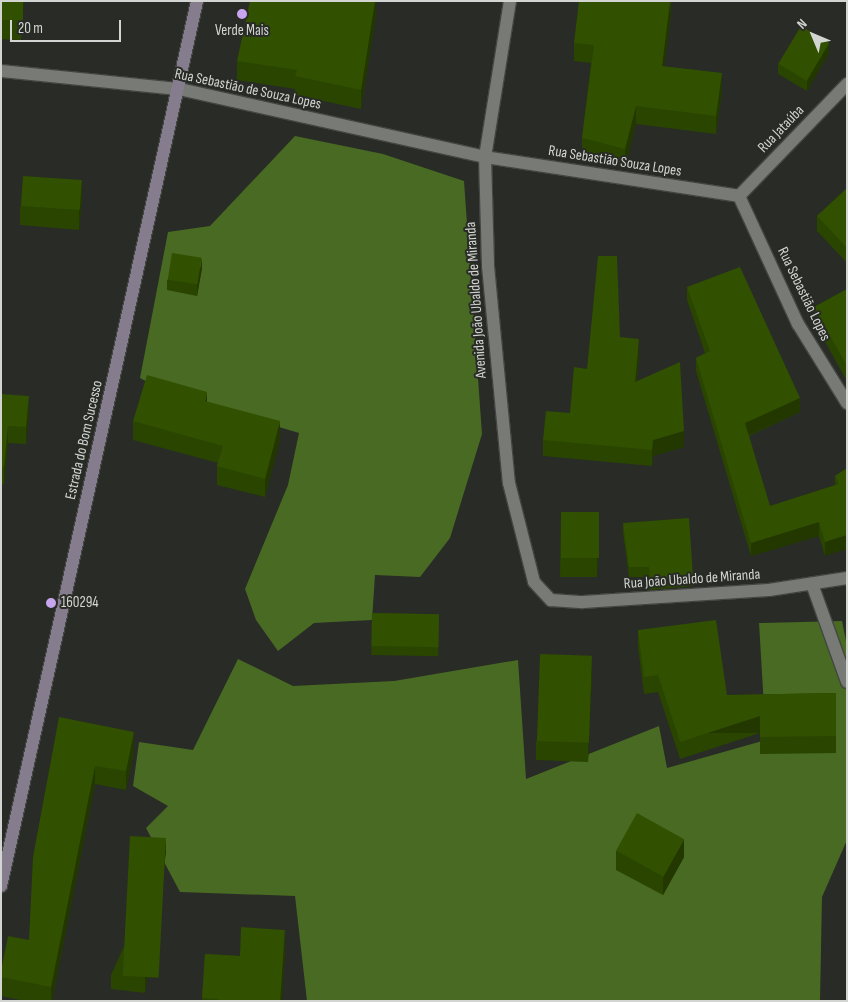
<!DOCTYPE html>
<meta charset="utf-8">
<style>
body{margin:0}
#map{position:relative;width:848px;height:1002px;overflow:hidden;background:#282b26;font-family:"Sofia Sans Condensed",sans-serif}
div>[style]{position:absolute}
[style*='--x']{left:calc(var(--x)*1px);top:calc(var(--y)*1px);width:calc(var(--w)*1px);rotate:calc(var(--a)*1deg)}
.forest>*{inset:0;background:#496a22}
.roads{filter:drop-shadow(1px 0 #434642) drop-shadow(-1px 0 #434642) drop-shadow(0 1px #434642) drop-shadow(0 -1px #434642)}
.street>*{height:12px;margin:-6px;padding:0 6px;transform-origin:6px;border-radius:6px;background:#787b75}
.secondary>*{height:12px;margin:-6px;padding:0 6px;transform-origin:6px;border-radius:6px;background:#857d8e}
.wall>*{inset:0;background:#2a4500;transform-origin:0 0}
.shaded-wall>*{inset:0;background:#223800;transform-origin:0 0}
.building>*{inset:0;background:#315000;transform-origin:0 0}
.dots>*{width:14px;height:14px;translate:-50% -50%;box-sizing:border-box;border:2px solid #282b26;border-radius:50%}
span{translate:-50% -50%;white-space:nowrap;text-align:center;line-height:1.15;-webkit-text-stroke:4px #282b26;paint-order:stroke}
.poi-label{font-size:15px;color:#d3d5d2}
.left{translate:0 -50%;text-align:left}
.street-label{font-size:15px;color:#d3d5d2}
.frame{position:absolute;inset:0;border:2px solid #d3d5d2;pointer-events:none}
.north{position:absolute;left:788px;top:10px;width:50px;height:50px;-webkit-text-stroke:4px #282b26;paint-order:stroke;rotate:315deg;font-size:14px;font-weight:700;line-height:20px;text-align:center;color:#d3d5d2}
.north::after{content:'';display:block;margin:auto;width:18px;height:22px;background:#d3d5d2;clip-path:polygon(50% 0,100% 100%,50% 72%,0 100%)}
.scale{position:absolute;left:10px;top:20px;width:111px;height:22px;box-sizing:border-box;border:2px solid #d3d5d2;border-top:0;padding-left:6px;font-size:15px;line-height:18px;white-space:nowrap;color:#d3d5d2;-webkit-text-stroke:4px #282b26;paint-order:stroke}
</style>
<div id="map">
<div class="forest">
<div style="clip-path:polygon(295px 136px,383px 154px,464px 181px,482px 434px,450px 538px,420px 577px,375px 575px,372px 620px,314px 623px,278px 651px,256px 620px,245px 589px,288px 485px,299px 433px,170px 394px,140px 378px,168px 232px,210px 226px)"></div>
<div style="clip-path:polygon(842px 621px,847px 646px,847px 840px,822px 897px,820px 1001px,307px 1001px,295px 896px,180px 892px,146px 828px,168px 806px,133px 786px,139px 742px,193px 750px,238px 659px,293px 686px,394px 681px,518px 660px,526px 779px,659px 726px,667px 768px,766px 740px,759px 623px)"></div>
</div>
<div class="roads">
<div class="street">
<div style="--x:510;--y:1;--w:158;--a:99.1"></div>
<div style="--x:485;--y:157;--w:109;--a:88.4"></div>
<div style="--x:488;--y:266;--w:218;--a:84.5"></div>
<div style="--x:509;--y:483;--w:102;--a:75.8"></div>
<div style="--x:534;--y:582;--w:25;--a:47"></div>
<div style="--x:551;--y:600;--w:32;--a:4"></div>
<div style="--x:583;--y:602;--w:186;--a:-3.7"></div>
<div style="--x:769;--y:590;--w:79;--a:-8.7"></div>
<div style="--x:1;--y:71;--w:179;--a:5.8"></div>
<div style="--x:179;--y:89;--w:313;--a:12.5"></div>
<div style="--x:485;--y:157;--w:257;--a:8.7"></div>
<div style="--x:739;--y:196;--w:141;--a:65.3"></div>
<div style="--x:798;--y:324;--w:93;--a:58.2"></div>
<div style="--x:739;--y:196;--w:156;--a:-46"></div>
<div style="--x:812;--y:584;--w:104;--a:70.3"></div>
</div>
<div class="secondary">
<div style="--x:1;--y:886;--w:906;--a:-77.51"></div>
</div>
</div>
<div class="wall">
<div style="clip-path:polygon(1px 1px,24px 1px,21px 40px,1px 39px)"></div>
<div style="clip-path:polygon(376px 1px,376px 15px,361px 109px,295px 95px,295px 89px,237px 80px,237px 61px)"></div>
<div style="clip-path:polygon(671px 1px,671px 14px,664px 66px,722px 91px,716px 134px,636px 124px,625px 167px,582px 156px,582px 138px,591px 63px,574px 61px,574px 43px)"></div>
<div style="clip-path:polygon(829px 53px,807px 91px,778px 74px,778px 64px)"></div>
<div style="clip-path:polygon(847px 188px,847px 263px,817px 231px,817px 216px)"></div>
<div style="clip-path:polygon(82px 199px,79px 230px,20px 225px,20px 206px)"></div>
<div style="clip-path:polygon(202px 268px,197px 296px,167px 290px,167px 280px)"></div>
<div style="clip-path:polygon(687px 287px,800px 412px,749px 436px,770px 506px,835px 485px,835px 476px,847px 468px,825px 556px,819px 536px,751px 556px,696px 371px,696px 358px,705px 353px,687px 300px)"></div>
<div style="clip-path:polygon(847px 289px,847px 381px,814px 322px,814px 307px)"></div>
<div style="clip-path:polygon(620px 337px,639px 355px,637px 381px,684px 447px,653px 456px,652px 466px,543px 456px,543px 440px,570px 413px,587px 369px)"></div>
<div style="clip-path:polygon(1px 394px,29px 413px,26px 444px,8px 443px,4px 484px,1px 484px)"></div>
<div style="clip-path:polygon(207px 402px,280px 440px,265px 497px,217px 485px,217px 466px,218px 463px,133px 440px,133px 421px)"></div>
<div style="clip-path:polygon(561px 512px,599px 531px,597px 577px,560px 577px)"></div>
<div style="clip-path:polygon(623px 523px,693px 576px,693px 586px,650px 590px,649px 577px,629px 577px,623px 533px)"></div>
<div style="left:372px;top:613px;width:67px;height:42px;rotate:1deg"></div>
<div style="clip-path:polygon(638px 630px,727px 695px,836px 693px,836px 753px,760px 754px,760px 733px,680px 759px,658px 692px,644px 694px,638px 647px)"></div>
<div style="clip-path:polygon(592px 675px,588px 762px,536px 760px,536px 741px)"></div>
<div style="clip-path:polygon(59px 717px,134px 751px,126px 790px,95px 784px,52px 1001px,25px 1001px,1px 996px,1px 971px,29px 940px)"></div>
<div style="clip-path:polygon(616px 851px,684px 857px,663px 895px,616px 870px)"></div>
<div style="clip-path:polygon(166px 852px,145px 993px,111px 989px,111px 975px)"></div>
<div style="clip-path:polygon(285px 949px,282px 1001px,202px 1001px,205px 954px,240px 956px)"></div>
</div>
<div class="shaded-wall">
<div style="clip-path:polygon(23px 1px,24px 1px,21px 40px,21px 21px)"></div>
<div style="clip-path:polygon(375px 1px,376px 1px,376px 15px,361px 109px,361px 90px)"></div>
<div style="clip-path:polygon(670px 1px,671px 14px,662px 84px,662px 66px)"></div>
<div style="clip-path:polygon(829px 43px,829px 53px,807px 91px,807px 81px)"></div>
<div style="clip-path:polygon(722px 73px,722px 91px,716px 134px,716px 116px)"></div>
<div style="clip-path:polygon(636px 106px,636px 124px,625px 167px,625px 149px)"></div>
<div style="clip-path:polygon(82px 180px,82px 199px,79px 230px,79px 211px)"></div>
<div style="clip-path:polygon(202px 258px,202px 268px,197px 296px,197px 286px)"></div>
<div style="clip-path:polygon(639px 339px,639px 355px,635px 398px,635px 382px)"></div>
<div style="clip-path:polygon(207px 392px,207px 411px,205px 401px)"></div>
<div style="clip-path:polygon(29px 396px,29px 413px,26px 444px,26px 427px)"></div>
<div style="clip-path:polygon(800px 398px,800px 412px,745px 437px,745px 423px)"></div>
<div style="clip-path:polygon(280px 421px,280px 440px,265px 497px,265px 479px)"></div>
<div style="clip-path:polygon(8px 426px,8px 443px,4px 484px,4px 467px)"></div>
<div style="clip-path:polygon(684px 431px,684px 447px,653px 456px,652px 466px,652px 450px,653px 440px)"></div>
<div style="clip-path:polygon(599px 512px,599px 531px,597px 577px,597px 558px)"></div>
<div style="clip-path:polygon(819px 522px,819px 536px,751px 556px,751px 543px)"></div>
<div style="clip-path:polygon(847px 535px,847px 549px,825px 556px,825px 542px)"></div>
<div style="clip-path:polygon(592px 656px,592px 675px,588px 762px,588px 743px)"></div>
<div style="left:760px;top:716px;width:17px;height:84px;rotate:90deg"></div>
<div style="clip-path:polygon(134px 732px,134px 751px,126px 790px,126px 771px)"></div>
<div style="clip-path:polygon(95px 766px,95px 784px,52px 1001px,51px 1001px,51px 987px)"></div>
<div style="clip-path:polygon(166px 838px,166px 852px,145px 993px,145px 978px)"></div>
<div style="clip-path:polygon(684px 839px,684px 857px,663px 895px,663px 876px)"></div>
<div style="clip-path:polygon(285px 930px,285px 949px,282px 1001px,280px 1001px)"></div>
</div>
<div class="building">
<div style="left:1px;top:1px;width:22px;height:19px"></div>
<div style="clip-path:polygon(250px 1px,375px 1px,361px 90px,295px 76px,297px 70px,237px 61px)"></div>
<div style="clip-path:polygon(579px 1px,670px 1px,662px 66px,722px 73px,716px 116px,636px 106px,625px 149px,582px 138px,594px 45px,574px 43px)"></div>
<div style="left:801px;top:26px;width:33px;height:44px;rotate:31deg"></div>
<div style="left:23px;top:176px;width:59px;height:30px;rotate:4deg"></div>
<div style="clip-path:polygon(847px 188px,847px 248px,817px 216px)"></div>
<div style="left:172px;top:253px;width:30px;height:27px;rotate:9deg"></div>
<div style="clip-path:polygon(598px 256px,617px 256px,620px 337px,639px 339px,635px 382px,680px 362px,684px 431px,653px 440px,652px 450px,543px 440px,546px 411px,570px 413px,574px 367px,587px 369px)"></div>
<div style="clip-path:polygon(740px 267px,800px 398px,745px 423px,770px 506px,839px 484px,835px 476px,847px 468px,847px 535px,825px 542px,819px 522px,751px 543px,696px 358px,710px 351px,687px 287px)"></div>
<div style="clip-path:polygon(847px 289px,847px 366px,814px 307px)"></div>
<div style="clip-path:polygon(147px 375px,207px 392px,205px 401px,280px 421px,265px 479px,217px 466px,223px 446px,133px 421px)"></div>
<div style="clip-path:polygon(1px 394px,29px 396px,26px 427px,8px 426px,4px 467px,1px 467px)"></div>
<div style="left:561px;top:512px;width:38px;height:46px"></div>
<div style="clip-path:polygon(689px 518px,693px 576px,650px 580px,649px 567px,629px 567px,623px 523px)"></div>
<div style="left:372px;top:613px;width:67px;height:33px;rotate:1deg"></div>
<div style="clip-path:polygon(716px 620px,727px 695px,836px 693px,836px 736px,760px 737px,760px 716px,680px 742px,658px 675px,644px 677px,638px 630px)"></div>
<div style="left:540px;top:654px;width:52px;height:87px;rotate:2deg"></div>
<div style="clip-path:polygon(59px 717px,134px 732px,126px 771px,95px 766px,51px 987px,1px 977px,1px 971px,8px 936px,29px 940px,33px 857px)"></div>
<div style="left:637px;top:813px;width:54px;height:43px;rotate:29deg"></div>
<div style="left:130px;top:836px;width:36px;height:140px;rotate:3deg"></div>
<div style="clip-path:polygon(241px 927px,285px 930px,280px 1001px,219px 1001px,219px 999px,202px 998px,205px 954px,240px 956px)"></div>
</div>
<div class="dots">
<div style="left:242px;top:14px;background:#c7a6ef"></div>
<div style="left:51px;top:603px;background:#c7a6ef"></div>
</div>
<div class="poi-label">
<span style="left:242px;top:31px">Verde Mais</span>
<span class="left" style="left:61px;top:603px">160294</span>
</div>
<div class="street-label">
<span style="left:248px;top:89px;rotate:12deg">Rua Sebastião de Souza Lopes</span>
<span style="left:781px;top:129px;rotate:-46deg">Rua Jataúba</span>
<span style="left:615px;top:161px;rotate:9deg">Rua Sebastião Souza Lopes</span>
<span style="left:804px;top:294px;rotate:64deg">Rua Sebastião Lopes</span>
<span style="left:476px;top:300px;rotate:-94deg">Avenida João Ubaldo de Miranda</span>
<span style="left:84px;top:440px;rotate:-77deg">Estrada do Bom Sucesso</span>
<span style="left:692px;top:579px;rotate:-4deg">Rua João Ubaldo de Miranda</span>
</div>
<div class="frame"></div>
<div class="north">N</div>
<div class="scale">20 m</div>
</div>
